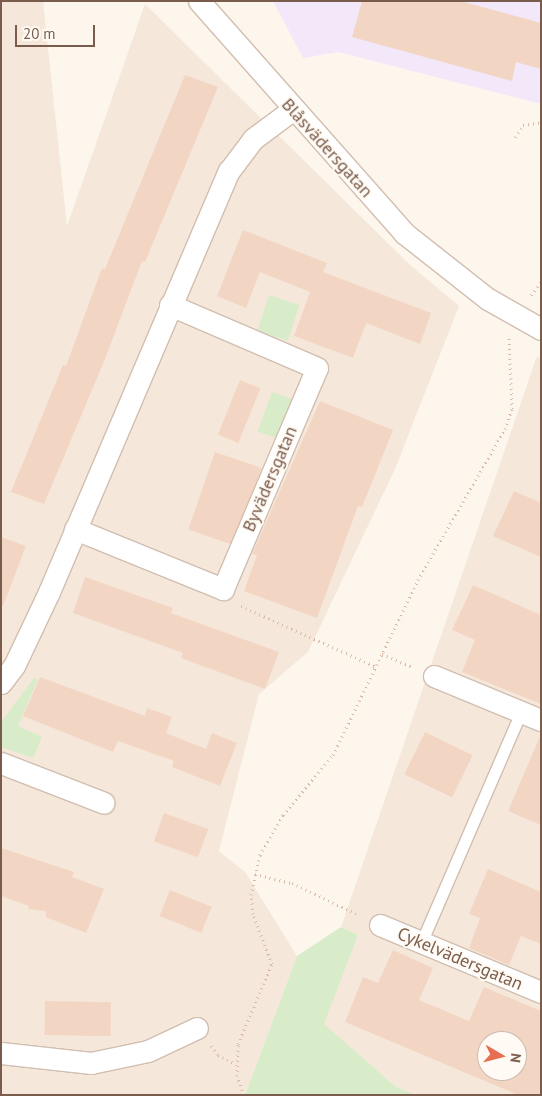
<!DOCTYPE html>
<meta charset="utf-8">
<style>
body{margin:0}
#map{position:relative;width:542px;height:1096px;overflow:hidden;background:#fdf6ec;font-family:"PT Sans",sans-serif}
div>[style]{position:absolute}
[style*='--x']{left:calc(var(--x)*1px);top:calc(var(--y)*1px);width:calc(var(--w)*1px);rotate:calc(var(--a)*1deg)}
.residential>*{inset:0;background:#f5e8da}
.education>*{inset:0;background:#f3e8fa}
.green>*{inset:0;background:#d8ecc9;transform-origin:0 0}
.building>*{inset:0;background:#f3d5c3;transform-origin:0 0}
.path>*{height:3px;margin-top:-1.5px;transform-origin:0;background:repeating-linear-gradient(90deg,#d9b8a5 0 1px,transparent 0 5px)}
.roads{filter:drop-shadow(1px 0 #d1beb0) drop-shadow(-1px 0 #d1beb0) drop-shadow(0 1px #d1beb0) drop-shadow(0 -1px #d1beb0)}
.lane>*{height:11px;margin:-5.5px;padding:0 5.5px;transform-origin:5.5px;border-radius:5.5px;background:#fff}
.street>*{height:21px;margin:-10.5px;padding:0 10.5px;transform-origin:10.5px;border-radius:10.5px;background:#fff}
span{translate:-50% -50%;white-space:nowrap;text-align:center;line-height:1.15;-webkit-text-stroke:4px #fffaf3;paint-order:stroke}
.street-label{font-size:18px;color:#7a5c4d}
.frame{position:absolute;inset:0;border:2px solid #7a5c4d;pointer-events:none}
.north{position:absolute;left:477px;top:1031px;width:50px;height:50px;box-sizing:border-box;background:#fffaf3;border:1px solid #cabbb1;border-radius:50%;rotate:98deg;font-size:14px;font-weight:700;line-height:20px;text-align:center;color:#7a5c4d}
.north::after{content:'';display:block;margin:auto;width:18px;height:22px;background:#e76f51;clip-path:polygon(50% 0,100% 100%,50% 72%,0 100%)}
.scale{position:absolute;left:15px;top:25px;width:80px;height:22px;box-sizing:border-box;border:2px solid #7a5c4d;border-top:0;padding-left:6px;font-size:15px;line-height:18px;white-space:nowrap;color:#7a5c4d;-webkit-text-stroke:4px #fffaf3;paint-order:stroke}
</style>
<div id="map">
<div class="residential">
<div style="clip-path:polygon(1px 1px,43px 1px,67px 226px,145px 4px,409px 264px,459px 306px,395px 469px,308px 652px,259px 694px,219px 851px,245px 872px,297px 956px,245px 1095px,1px 1095px)"></div>
<div style="clip-path:polygon(evenodd,537px 356px,541px 359px,541px 1095px,416px 1095px,396px 1087px,323px 1024px,358px 935px,341px 927px,537px 356px,487px 1041px,517px 1041px,517px 1071px,487px 1071px,487px 1041px)"></div>
</div>
<div class="education">
<div style="clip-path:polygon(273px 1px,541px 1px,541px 104px,338px 52px,303px 58px)"></div>
</div>
<div class="green">
<div style="left:269px;top:295px;width:32px;height:38px;rotate:18deg"></div>
<div style="left:272px;top:392px;width:27px;height:42px;rotate:20deg"></div>
<div style="clip-path:polygon(34px 678px,38px 679px,18px 726px,42px 737px,33px 758px,1px 747px,1px 722px)"></div>
<div style="clip-path:polygon(341px 927px,358px 935px,324px 1024px,396px 1087px,416px 1095px,245px 1095px,297px 956px)"></div>
</div>
<div class="building">
<div style="clip-path:polygon(362px 1px,460px 1px,541px 23px,541px 69px,516px 62px,512px 81px,352px 37px)"></div>
<div style="clip-path:polygon(185px 75px,218px 87px,145px 262px,142px 261px,105px 359px,44px 504px,11px 492px,63px 365px,66px 366px,102px 268px,105px 269px)"></div>
<div style="clip-path:polygon(243px 230px,327px 263px,323px 272px,431px 313px,420px 344px,366px 323px,353px 358px,294px 336px,310px 292px,260px 272px,246px 308px,217px 296px)"></div>
<div style="left:240px;top:380px;width:22px;height:59px;rotate:22deg"></div>
<div style="clip-path:polygon(320px 401px,393px 430px,362px 507px,358px 506px,317px 618px,244px 591px,257px 555px,252px 554px)"></div>
<div style="left:215px;top:452px;width:49px;height:82px;rotate:19deg"></div>
<div style="clip-path:polygon(514px 491px,541px 503px,541px 557px,493px 536px)"></div>
<div style="clip-path:polygon(1px 537px,26px 546px,3px 606px,1px 606px)"></div>
<div style="clip-path:polygon(85px 577px,173px 608px,171px 613px,279px 652px,265px 689px,181px 658px,183px 653px,73px 613px)"></div>
<div style="clip-path:polygon(473px 585px,541px 615px,541px 704px,462px 672px,475px 640px,452px 630px)"></div>
<div style="clip-path:polygon(40px 677px,145px 716px,147px 708px,172px 717px,166px 733px,206px 749px,212px 733px,237px 743px,220px 786px,172px 767px,174px 761px,118px 741px,113px 752px,23px 716px)"></div>
<div style="left:425px;top:732px;width:53px;height:47px;rotate:26deg"></div>
<div style="clip-path:polygon(541px 734px,541px 825px,508px 811px)"></div>
<div style="left:164px;top:813px;width:47px;height:30px;rotate:20deg"></div>
<div style="clip-path:polygon(1px 848px,74px 872px,72px 877px,104px 889px,86px 933px,46px 917px,46px 911px,28px 909px,29px 906px,1px 896px)"></div>
<div style="clip-path:polygon(488px 869px,541px 892px,541px 944px,521px 936px,509px 965px,469px 948px,480px 918px,469px 914px)"></div>
<div style="left:170px;top:890px;width:45px;height:28px;rotate:22deg"></div>
<div style="clip-path:polygon(evenodd,393px 950px,433px 968px,419px 1000px,469px 1021px,484px 987px,541px 1011px,541px 1095px,518px 1095px,345px 1022px,363px 977px,378px 983px,393px 950px,487px 1041px,517px 1041px,517px 1071px,487px 1071px,487px 1041px)"></div>
<div style="left:45px;top:1001px;width:66px;height:34px;rotate:1deg"></div>
</div>
<div class="path">
<div style="--x:515;--y:137;--w:14;--a:-56"></div>
<div style="--x:523;--y:125;--w:18;--a:-9"></div>
<div style="--x:531;--y:295;--w:16;--a:-52"></div>
<div style="--x:241;--y:606;--w:149;--a:24.2"></div>
<div style="--x:382;--y:654;--w:33;--a:23"></div>
<div style="--x:255;--y:874;--w:38;--a:14"></div>
<div style="--x:292;--y:883;--w:74;--a:25.5"></div>
<div style="--x:211;--y:1046;--w:11;--a:52"></div>
<div style="--x:218;--y:1055;--w:20;--a:27"></div>
<div style="--x:244;--y:1095;--w:20;--a:-110"></div>
<div style="--x:237;--y:1076;--w:32;--a:-88"></div>
<div style="--x:238;--y:1044;--w:87;--a:-67"></div>
<div style="--x:272;--y:964;--w:53;--a:-110.8"></div>
<div style="--x:253;--y:914;--w:19;--a:-96"></div>
<div style="--x:251;--y:895;--w:41;--a:-77.3"></div>
<div style="--x:260;--y:855;--w:46;--a:-60.1"></div>
<div style="--x:283;--y:815;--w:78;--a:-50.2"></div>
<div style="--x:333;--y:755;--w:195;--a:-64.1"></div>
<div style="--x:418;--y:580;--w:174;--a:-60.1"></div>
<div style="--x:505;--y:429;--w:21;--a:-71"></div>
<div style="--x:512;--y:409;--w:71;--a:-92.4"></div>
</div>
<div class="roads">
<div class="lane">
<div style="--x:421;--y:943;--w:252;--a:-66.6"></div>
</div>
<div class="street">
<div style="--x:199;--y:1;--w:310;--a:48.5"></div>
<div style="--x:404;--y:233;--w:107;--a:38.2"></div>
<div style="--x:488;--y:299;--w:61;--a:29.5"></div>
<div style="--x:75;--y:529;--w:160;--a:22.1"></div>
<div style="--x:223;--y:589;--w:240;--a:-67"></div>
<div style="--x:317;--y:368;--w:160;--a:-156.8"></div>
<div style="--x:434;--y:676;--w:116;--a:22.4"></div>
<div style="--x:1;--y:683;--w:21;--a:-53"></div>
<div style="--x:14;--y:666;--w:82;--a:-64.7"></div>
<div style="--x:49;--y:592;--w:458;--a:-66.9"></div>
<div style="--x:229;--y:171;--w:40;--a:-53"></div>
<div style="--x:253;--y:139;--w:49;--a:-36.6"></div>
<div style="--x:1;--y:763;--w:110;--a:21.2"></div>
<div style="--x:380;--y:925;--w:174;--a:22.6"></div>
<div style="--x:1;--y:1053;--w:91;--a:6.3"></div>
<div style="--x:91;--y:1063;--w:58;--a:-11.9"></div>
<div style="--x:148;--y:1051;--w:54;--a:-25.1"></div>
</div>
</div>
<div class="street-label">
<span style="left:327px;top:148px;rotate:48deg">Blåsvädersgatan</span>
<span style="left:270px;top:479px;rotate:-67deg">Byvädersgatan</span>
<span style="left:460px;top:959px;rotate:23deg">Cykelvädersgatan</span>
</div>
<div class="frame"></div>
<div class="north">N</div>
<div class="scale">20 m</div>
</div>
